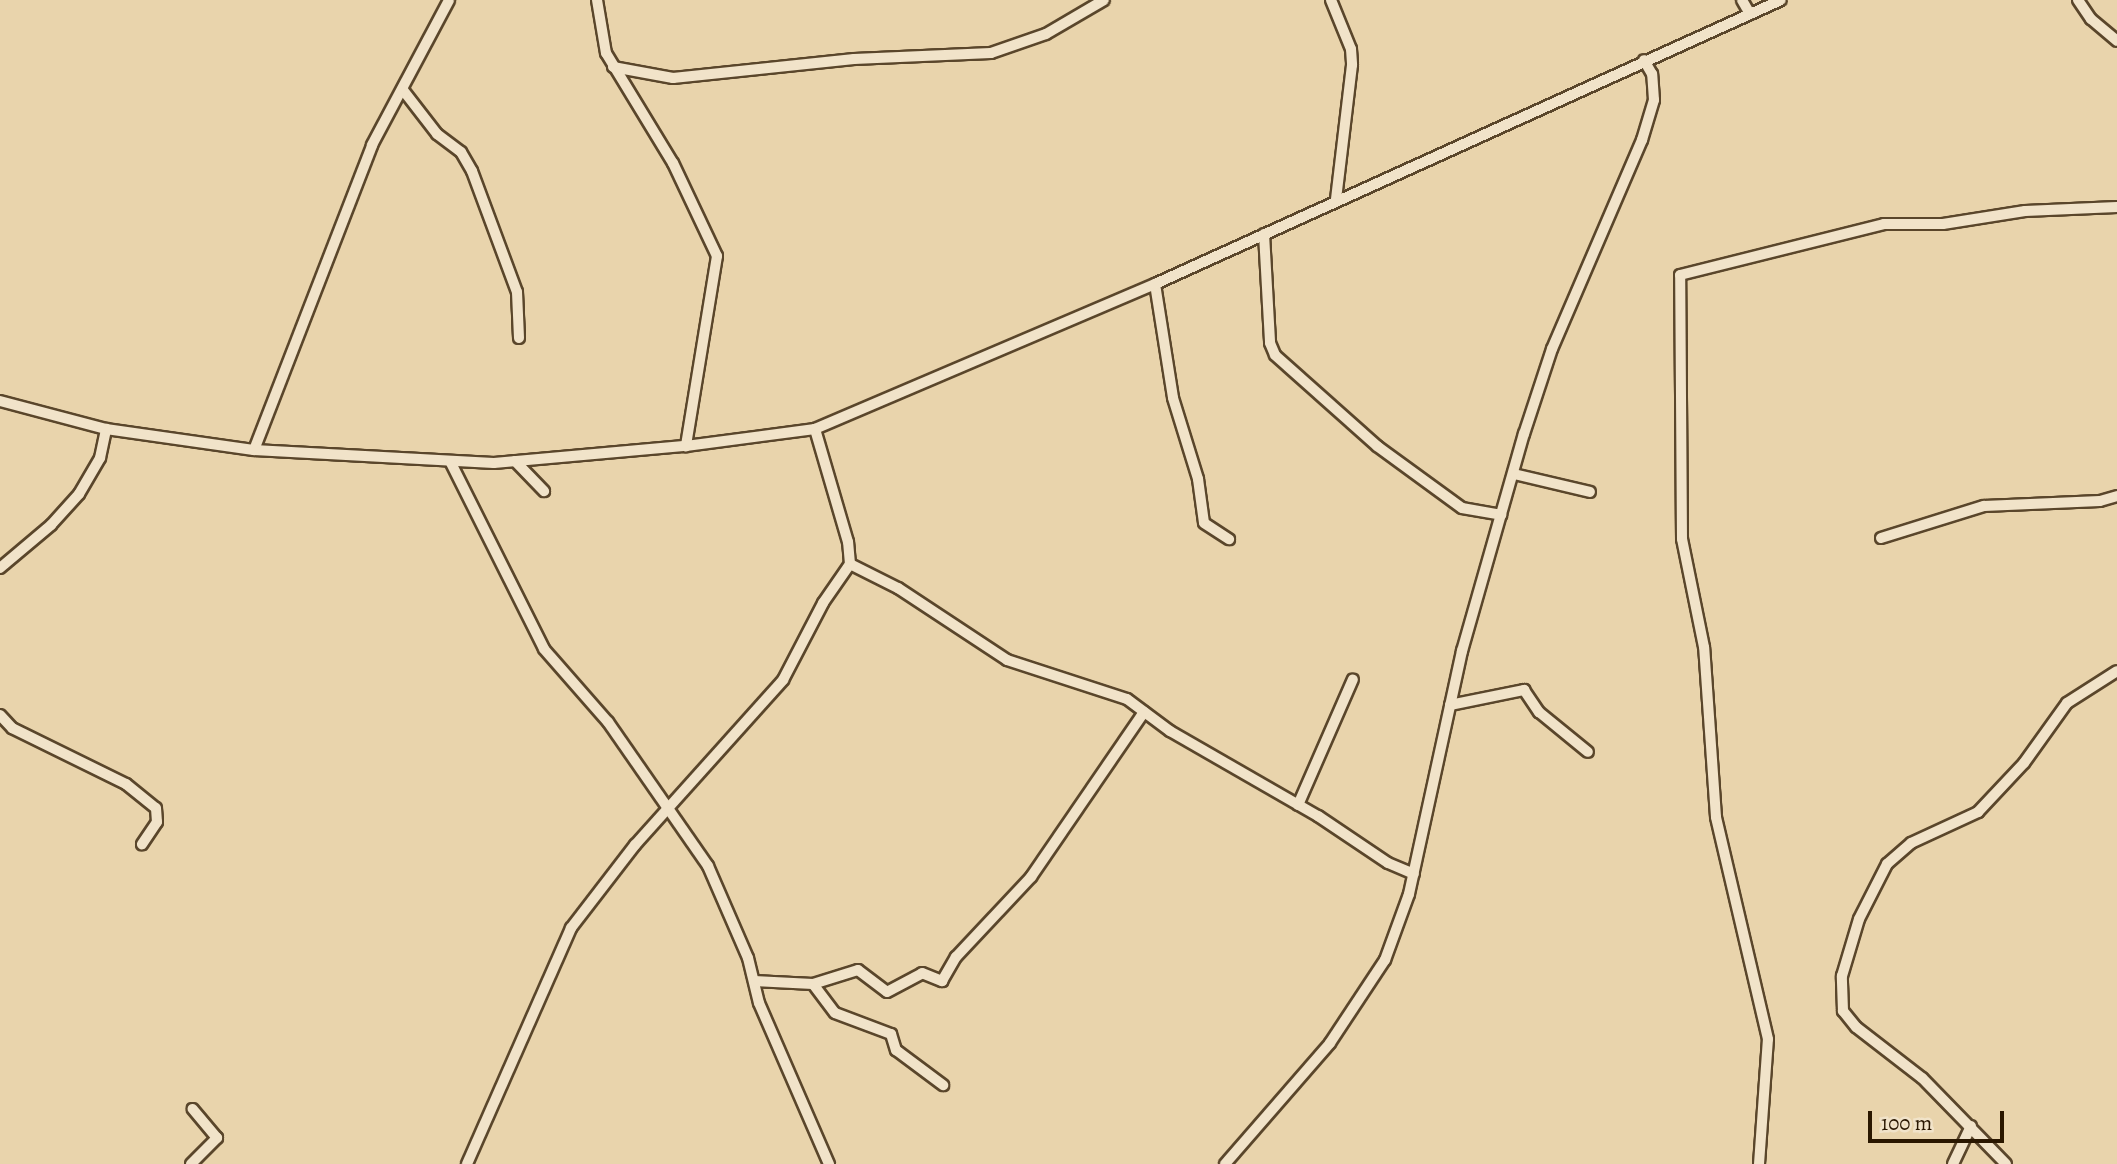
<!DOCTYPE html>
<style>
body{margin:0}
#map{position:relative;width:2117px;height:1164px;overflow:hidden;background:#e9d4ac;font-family:Alegreya,serif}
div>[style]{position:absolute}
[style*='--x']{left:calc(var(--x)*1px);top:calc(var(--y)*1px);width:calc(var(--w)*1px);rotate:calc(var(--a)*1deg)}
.roads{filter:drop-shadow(2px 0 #5a462b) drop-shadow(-2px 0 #5a462b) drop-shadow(0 2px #5a462b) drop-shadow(0 -2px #5a462b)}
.minor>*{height:10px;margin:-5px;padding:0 5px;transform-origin:5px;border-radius:5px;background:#f1e3c9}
span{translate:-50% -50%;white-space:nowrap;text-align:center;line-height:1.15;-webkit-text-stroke:5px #f1e3c9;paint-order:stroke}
.scale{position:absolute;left:1868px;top:1111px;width:136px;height:32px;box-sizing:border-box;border:4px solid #2a1700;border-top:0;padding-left:9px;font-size:21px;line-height:24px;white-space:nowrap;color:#2a1700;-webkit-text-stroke:5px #f1e3c9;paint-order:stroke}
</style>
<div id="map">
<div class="roads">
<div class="minor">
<div style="--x:597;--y:0;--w:54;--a:80.4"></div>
<div style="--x:606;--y:53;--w:129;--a:58.7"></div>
<div style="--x:673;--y:163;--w:103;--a:64.7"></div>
<div style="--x:717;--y:256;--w:193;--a:99.3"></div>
<div style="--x:1331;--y:0;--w:53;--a:67.8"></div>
<div style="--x:1351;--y:49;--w:16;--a:86"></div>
<div style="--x:1352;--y:65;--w:135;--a:96.8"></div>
<div style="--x:1742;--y:0;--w:16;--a:60"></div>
<div style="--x:2078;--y:0;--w:23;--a:56"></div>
<div style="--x:2091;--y:19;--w:34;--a:40"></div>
<div style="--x:613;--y:67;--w:61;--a:10.4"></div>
<div style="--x:673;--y:78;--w:182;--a:-6"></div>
<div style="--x:854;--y:59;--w:137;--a:-2.5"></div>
<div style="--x:991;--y:53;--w:58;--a:-19.1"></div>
<div style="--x:1046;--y:34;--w:67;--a:-30.4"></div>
<div style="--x:403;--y:90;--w:56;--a:52.3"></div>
<div style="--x:437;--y:134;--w:30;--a:37"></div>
<div style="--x:461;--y:152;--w:22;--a:60"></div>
<div style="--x:472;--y:171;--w:129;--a:69.6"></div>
<div style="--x:517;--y:292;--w:46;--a:87.5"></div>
<div style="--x:1264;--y:234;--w:109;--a:86.8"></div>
<div style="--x:1270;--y:343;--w:13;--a:67"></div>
<div style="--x:1275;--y:355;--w:137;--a:41.7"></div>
<div style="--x:1377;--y:446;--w:105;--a:36.1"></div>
<div style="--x:1462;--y:508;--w:40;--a:10"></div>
<div style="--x:1155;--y:284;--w:115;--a:81"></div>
<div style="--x:1173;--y:398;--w:85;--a:72.8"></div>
<div style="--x:1198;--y:479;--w:44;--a:82.2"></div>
<div style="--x:1204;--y:523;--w:30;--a:33"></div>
<div style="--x:0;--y:401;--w:110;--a:14.8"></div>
<div style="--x:106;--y:429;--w:149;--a:8.1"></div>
<div style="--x:254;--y:450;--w:240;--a:3.1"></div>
<div style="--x:494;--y:463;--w:193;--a:-5.1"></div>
<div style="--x:686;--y:446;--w:130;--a:-7.5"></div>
<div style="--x:815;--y:429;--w:370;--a:-23.1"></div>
<div style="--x:1155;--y:284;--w:687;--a:-24.4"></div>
<div style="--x:254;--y:450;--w:327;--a:-68.8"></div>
<div style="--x:372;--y:145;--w:164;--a:-62"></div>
<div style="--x:450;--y:461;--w:210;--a:63.4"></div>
<div style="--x:544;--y:649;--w:97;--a:48.8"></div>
<div style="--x:608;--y:722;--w:175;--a:55.2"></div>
<div style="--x:708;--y:866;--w:100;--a:66.5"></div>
<div style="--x:748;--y:958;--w:46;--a:76.3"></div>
<div style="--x:759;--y:1003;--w:176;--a:66.5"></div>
<div style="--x:515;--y:461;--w:42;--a:46"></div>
<div style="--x:1514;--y:474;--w:78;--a:13.3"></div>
<div style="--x:1881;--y:538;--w:108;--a:-17.3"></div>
<div style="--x:1984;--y:506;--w:116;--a:-2.5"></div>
<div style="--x:2100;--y:501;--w:18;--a:-16"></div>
<div style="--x:850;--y:564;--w:54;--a:26.6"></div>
<div style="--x:898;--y:588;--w:131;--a:33.4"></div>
<div style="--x:1007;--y:660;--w:126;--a:18"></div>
<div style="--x:1127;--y:699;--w:54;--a:36.7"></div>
<div style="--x:1170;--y:731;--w:171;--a:29.9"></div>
<div style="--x:1318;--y:816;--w:84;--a:33.9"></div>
<div style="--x:1388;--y:863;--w:28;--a:23"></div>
<div style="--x:0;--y:568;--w:67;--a:-40.1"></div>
<div style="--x:51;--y:525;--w:42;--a:-47.9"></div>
<div style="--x:79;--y:494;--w:42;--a:-59.7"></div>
<div style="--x:100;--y:458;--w:30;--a:-78"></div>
<div style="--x:1450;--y:705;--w:76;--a:-11.5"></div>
<div style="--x:1524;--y:690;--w:27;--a:56"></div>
<div style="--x:1539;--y:712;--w:63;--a:39.2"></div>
<div style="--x:0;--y:715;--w:18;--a:47"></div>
<div style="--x:12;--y:728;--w:127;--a:26.2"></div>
<div style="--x:126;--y:784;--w:38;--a:39"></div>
<div style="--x:156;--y:808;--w:14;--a:86"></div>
<div style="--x:157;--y:822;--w:27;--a:124"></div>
<div style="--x:1298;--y:805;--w:137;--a:-66.4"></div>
<div style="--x:754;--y:981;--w:59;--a:2.9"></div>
<div style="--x:813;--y:984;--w:47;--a:-17.3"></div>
<div style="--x:858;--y:970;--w:36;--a:37"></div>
<div style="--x:887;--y:992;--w:40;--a:-28"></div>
<div style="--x:922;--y:973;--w:22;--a:22"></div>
<div style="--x:942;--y:981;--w:28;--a:-60"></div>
<div style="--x:956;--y:957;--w:110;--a:-46.8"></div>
<div style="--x:1031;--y:877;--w:200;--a:-55.6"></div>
<div style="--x:813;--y:984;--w:36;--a:53"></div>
<div style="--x:835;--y:1013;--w:60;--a:20.6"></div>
<div style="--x:891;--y:1034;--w:17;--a:73"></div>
<div style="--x:896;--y:1050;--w:59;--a:36.7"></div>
<div style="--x:191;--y:1164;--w:37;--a:-45"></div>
<div style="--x:217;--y:1138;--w:38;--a:-130"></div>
<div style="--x:467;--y:1164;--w:258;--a:-66.2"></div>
<div style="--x:571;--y:928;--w:105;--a:-52.4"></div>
<div style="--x:635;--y:845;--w:222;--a:-48.1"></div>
<div style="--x:783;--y:680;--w:87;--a:-62.5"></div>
<div style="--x:823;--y:603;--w:47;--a:-55.3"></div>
<div style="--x:850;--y:564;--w:22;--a:-95"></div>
<div style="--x:848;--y:542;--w:118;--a:-106.3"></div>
<div style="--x:1225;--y:1164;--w:160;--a:-49"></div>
<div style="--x:1330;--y:1043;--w:100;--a:-56.5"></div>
<div style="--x:1385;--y:960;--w:70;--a:-70"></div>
<div style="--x:1409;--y:894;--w:249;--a:-77.7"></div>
<div style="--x:1462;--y:651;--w:226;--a:-74.1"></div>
<div style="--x:1524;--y:434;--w:89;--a:-71.8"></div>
<div style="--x:1552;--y:349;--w:228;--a:-66.7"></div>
<div style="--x:1642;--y:140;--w:42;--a:-73.3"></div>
<div style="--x:1654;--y:100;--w:26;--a:-94"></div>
<div style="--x:1652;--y:74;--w:16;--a:-120"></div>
<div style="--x:1759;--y:1164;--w:125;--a:-85.9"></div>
<div style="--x:1768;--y:1039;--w:228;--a:-103.2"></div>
<div style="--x:1716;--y:817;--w:170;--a:-94"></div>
<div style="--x:1704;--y:647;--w:110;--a:-101.5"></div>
<div style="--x:1682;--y:539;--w:264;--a:-90.4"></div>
<div style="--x:1680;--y:275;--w:210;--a:-14"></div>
<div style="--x:1884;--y:224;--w:59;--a:0"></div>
<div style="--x:1943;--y:224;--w:83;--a:-9"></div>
<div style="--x:2025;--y:211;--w:92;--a:-2.5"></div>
<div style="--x:1953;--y:1164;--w:42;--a:-64.7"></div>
<div style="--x:2006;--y:1164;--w:120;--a:-134.3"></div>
<div style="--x:1922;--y:1078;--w:83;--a:-142.3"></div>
<div style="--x:1856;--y:1027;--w:21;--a:-129"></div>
<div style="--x:1843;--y:1011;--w:35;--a:-92"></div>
<div style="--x:1842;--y:976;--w:59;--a:-73.4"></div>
<div style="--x:1859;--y:919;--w:62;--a:-63"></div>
<div style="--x:1887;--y:864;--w:32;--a:-41"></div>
<div style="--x:1911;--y:843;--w:74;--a:-24.8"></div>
<div style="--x:1978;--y:812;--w:67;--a:-46.8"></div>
<div style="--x:2024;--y:763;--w:74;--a:-54.4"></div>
<div style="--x:2067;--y:703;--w:59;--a:-32.6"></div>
</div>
</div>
<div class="scale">100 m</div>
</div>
